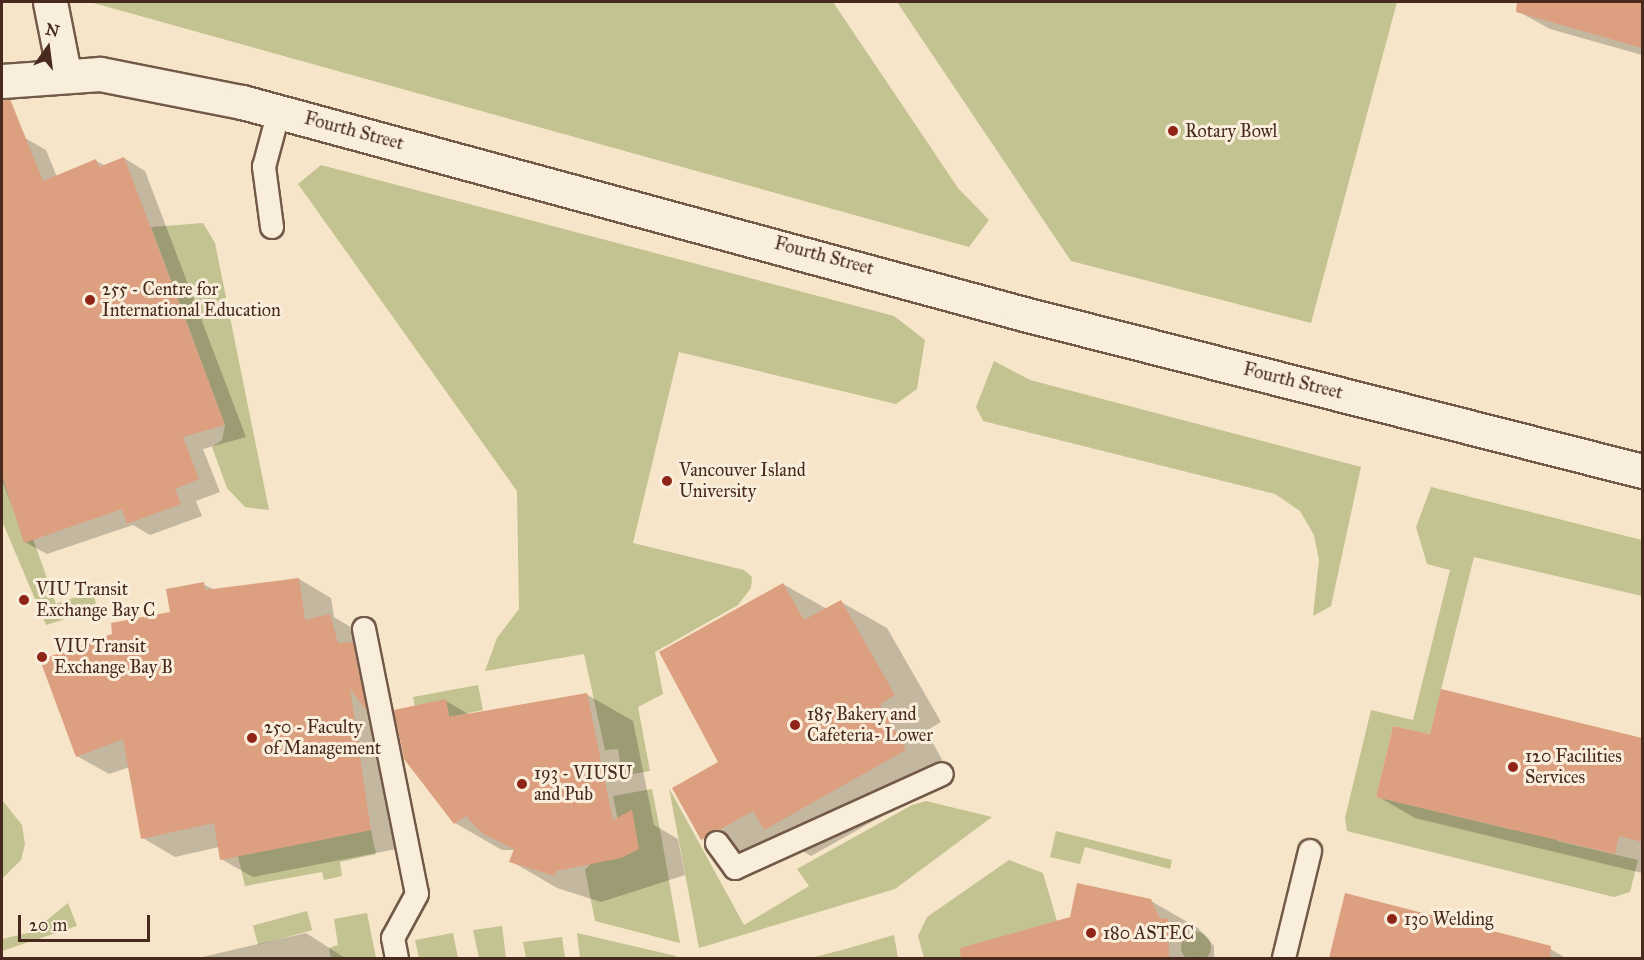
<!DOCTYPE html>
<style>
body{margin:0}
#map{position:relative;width:1644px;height:960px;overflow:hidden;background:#f6e5c8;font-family:"IM FELL Great Primer",serif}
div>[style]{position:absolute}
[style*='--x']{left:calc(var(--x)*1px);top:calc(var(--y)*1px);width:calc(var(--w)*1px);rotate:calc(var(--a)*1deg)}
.green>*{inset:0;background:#c3c291;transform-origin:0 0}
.round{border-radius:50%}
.shadow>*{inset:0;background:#0003}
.building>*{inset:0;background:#dc9f7f}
.roads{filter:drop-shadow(2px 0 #735948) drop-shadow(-2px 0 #735948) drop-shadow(0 2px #735948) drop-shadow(0 -2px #735948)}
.service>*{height:22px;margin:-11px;padding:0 11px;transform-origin:11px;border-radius:11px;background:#f9eedb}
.minor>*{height:33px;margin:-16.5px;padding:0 16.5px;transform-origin:16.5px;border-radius:16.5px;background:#f9eedb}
.dots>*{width:16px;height:16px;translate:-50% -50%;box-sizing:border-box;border:3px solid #f9eedb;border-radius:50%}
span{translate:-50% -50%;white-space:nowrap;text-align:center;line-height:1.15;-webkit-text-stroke:6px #f9eedb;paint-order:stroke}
.street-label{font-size:18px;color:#472a1d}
.poi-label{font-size:18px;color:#472a1d}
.left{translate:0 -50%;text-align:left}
.frame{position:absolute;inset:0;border:3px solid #472a1d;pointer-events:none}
.north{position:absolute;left:18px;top:18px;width:60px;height:60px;-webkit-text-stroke:4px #f9eedb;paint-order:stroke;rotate:14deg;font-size:16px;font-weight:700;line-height:24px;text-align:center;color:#472a1d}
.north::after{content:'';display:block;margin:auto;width:21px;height:27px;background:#472a1d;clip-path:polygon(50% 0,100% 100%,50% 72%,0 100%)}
.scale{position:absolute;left:18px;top:915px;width:132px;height:27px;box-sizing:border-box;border:3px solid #472a1d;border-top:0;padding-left:8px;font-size:18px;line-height:21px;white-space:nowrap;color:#472a1d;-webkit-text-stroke:4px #f9eedb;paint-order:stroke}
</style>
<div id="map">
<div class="green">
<div style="clip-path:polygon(90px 2px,833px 2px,958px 188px,989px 220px,969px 247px)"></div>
<div style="clip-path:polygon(897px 2px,1397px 2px,1311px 323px,1071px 261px)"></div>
<div style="clip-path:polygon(321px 165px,894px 316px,925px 340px,917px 389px,896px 404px,679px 352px,633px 543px,744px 570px,752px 577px,751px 588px,738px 605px,655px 652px,663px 694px,638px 707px,650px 771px,622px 776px,618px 749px,605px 750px,584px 654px,485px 671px,497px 638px,519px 609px,517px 491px,298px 184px)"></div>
<div style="clip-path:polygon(203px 223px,215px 243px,269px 510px,245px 507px,227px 488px,212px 447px,222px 440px,225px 425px,151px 227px)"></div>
<div style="clip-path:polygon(994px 361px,1030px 380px,1361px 467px,1331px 606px,1313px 616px,1319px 560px,1314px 535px,1300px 511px,1275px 494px,983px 421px,976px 407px)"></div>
<div style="clip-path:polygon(2px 475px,15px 516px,24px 513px,56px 604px,93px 591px,97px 609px,46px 625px,2px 521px)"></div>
<div style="clip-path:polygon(1431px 487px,1642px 540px,1642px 596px,1474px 557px,1430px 734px,1393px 726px,1376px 797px,1513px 830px,1519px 808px,1562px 819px,1557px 841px,1638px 860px,1630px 892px,1614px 897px,1347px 831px,1345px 818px,1371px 710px,1413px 720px,1450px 570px,1427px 564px,1416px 527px)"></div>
<div style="clip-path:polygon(478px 685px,483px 710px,449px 717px,446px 699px,422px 743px,413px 697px)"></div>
<div style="clip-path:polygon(669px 788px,744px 925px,809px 886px,797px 869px,912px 805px,926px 801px,992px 817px,895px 889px,699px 948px)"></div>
<div style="clip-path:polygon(652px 789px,661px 835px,680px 943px,595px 921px,585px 870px,620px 831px,613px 796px)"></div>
<div style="clip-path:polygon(2px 800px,22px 825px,25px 844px,21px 860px,2px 879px)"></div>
<div style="clip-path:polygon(371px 830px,376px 854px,340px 862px,342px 876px,324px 880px,322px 872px,245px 886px,238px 856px)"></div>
<div style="clip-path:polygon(1056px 831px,1172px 860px,1170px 869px,1085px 847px,1080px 864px,1050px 857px)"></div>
<div style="clip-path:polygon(1009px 860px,1043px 873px,1057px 921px,972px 945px,976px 958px,924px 958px,918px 936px,927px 917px)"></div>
<div style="clip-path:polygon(68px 903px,77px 926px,2px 951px,2px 939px,32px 932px)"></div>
<div style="left:307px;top:911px;width:20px;height:56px;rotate:75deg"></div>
<div style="clip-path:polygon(367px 913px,376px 958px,331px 958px,329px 948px,338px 945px,334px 919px)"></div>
<div style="clip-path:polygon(502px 926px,506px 958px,479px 958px,473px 930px)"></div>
<div class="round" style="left:1181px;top:932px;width:30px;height:30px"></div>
<div style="clip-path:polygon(453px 933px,458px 958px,419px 958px,415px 940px)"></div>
<div style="clip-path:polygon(577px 933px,676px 956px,676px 958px,580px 958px)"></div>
<div style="clip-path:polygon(894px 935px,898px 958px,811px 958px,842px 950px)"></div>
<div style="clip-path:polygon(562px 937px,565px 958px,526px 958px,523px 942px)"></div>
</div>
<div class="shadow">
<div style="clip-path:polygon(1523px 2px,1642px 2px,1642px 55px,1550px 29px,1519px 12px)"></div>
<div style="clip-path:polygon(25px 138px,46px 150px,57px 177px,96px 161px,106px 166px,124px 158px,145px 171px,246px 437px,203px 449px,220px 492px,196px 501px,202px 516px,150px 535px,133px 525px,47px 554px,25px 542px,2px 480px,2px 146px)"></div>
<div style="clip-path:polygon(299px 579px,331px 598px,334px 617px,362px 634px,366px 651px,384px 662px,394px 712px,446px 701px,470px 715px,586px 694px,633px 721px,654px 825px,678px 839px,685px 875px,601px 902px,557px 888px,511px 861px,515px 850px,502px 850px,455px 823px,399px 728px,383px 719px,402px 848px,253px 877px,221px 859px,219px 847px,175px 857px,143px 838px,130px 767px,109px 774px,77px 756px,171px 614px,203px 584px,215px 590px)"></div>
<div style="clip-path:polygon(783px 584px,827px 609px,841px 602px,887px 628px,941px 722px,926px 731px,952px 777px,811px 856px,789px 843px,749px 865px,703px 838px,720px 762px)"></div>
<div style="clip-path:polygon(1442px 691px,1642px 739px,1642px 873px,1415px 818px,1377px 796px,1431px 736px)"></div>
<div style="clip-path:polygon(1346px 895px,1545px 946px,1566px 958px,1331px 958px)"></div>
<div style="clip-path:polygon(1151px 901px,1198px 928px,1214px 946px,1214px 958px,977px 958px,974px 946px)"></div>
<div style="clip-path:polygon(306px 933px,345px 958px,198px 958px)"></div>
</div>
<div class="building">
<div style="clip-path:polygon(1517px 2px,1642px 2px,1642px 48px,1516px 12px)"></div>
<div style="clip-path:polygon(2px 99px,10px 99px,43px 181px,96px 159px,99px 167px,124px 157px,225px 425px,183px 437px,199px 479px,175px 489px,181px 504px,127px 524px,122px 509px,24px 543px,2px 475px)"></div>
<div style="clip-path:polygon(299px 578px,305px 620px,330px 614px,338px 643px,353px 642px,367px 711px,350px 689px,371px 830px,220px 860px,214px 823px,141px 839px,123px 739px,76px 757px,40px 660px,112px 634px,111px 623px,170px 612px,166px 589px,204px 582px,205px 590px)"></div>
<div style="clip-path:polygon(783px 583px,804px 620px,841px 600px,895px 695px,880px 704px,906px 750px,764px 830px,753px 811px,701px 840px,672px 788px,718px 762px,659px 652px)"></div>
<div style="clip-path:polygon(1441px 689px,1642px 738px,1642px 842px,1619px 836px,1615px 854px,1376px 797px,1393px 726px,1430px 734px)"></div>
<div style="clip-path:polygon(587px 693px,613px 820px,632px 810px,639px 849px,621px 858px,556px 871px,555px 876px,509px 862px,514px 849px,482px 833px,466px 816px,454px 824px,404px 759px,394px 710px,446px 699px,449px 717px)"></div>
<div style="clip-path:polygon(1077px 883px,1151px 899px,1160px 919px,1168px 918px,1169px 958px,961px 958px,960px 948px,1070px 917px)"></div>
<div style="clip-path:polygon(1345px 893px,1551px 946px,1550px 958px,1329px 958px)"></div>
</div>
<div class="roads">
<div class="service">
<div style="--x:272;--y:227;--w:61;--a:-97.6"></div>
<div style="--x:264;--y:167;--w:58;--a:-75"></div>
<div style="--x:364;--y:629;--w:270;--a:78.7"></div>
<div style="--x:417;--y:894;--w:50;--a:118.6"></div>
<div style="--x:393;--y:938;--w:20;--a:79"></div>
<div style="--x:717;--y:843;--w:31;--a:54"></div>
<div style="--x:735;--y:868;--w:227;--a:-24.4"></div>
<div style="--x:1284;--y:958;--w:110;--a:-76.3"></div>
</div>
<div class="minor">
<div style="--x:50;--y:2;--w:72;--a:78.8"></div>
<div style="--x:2;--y:81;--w:98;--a:-4.1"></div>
<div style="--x:100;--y:74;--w:145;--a:11.2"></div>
<div style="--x:242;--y:102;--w:810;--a:15.17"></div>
<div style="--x:1024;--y:314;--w:638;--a:14.25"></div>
</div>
</div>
<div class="dots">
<div style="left:1173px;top:131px;background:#8f2418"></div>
<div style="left:90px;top:300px;background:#8f2418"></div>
<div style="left:667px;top:481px;background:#8f2418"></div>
<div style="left:24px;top:600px;background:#8f2418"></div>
<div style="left:42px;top:657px;background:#8f2418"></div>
<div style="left:795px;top:725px;background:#8f2418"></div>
<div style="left:252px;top:738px;background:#8f2418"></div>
<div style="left:1513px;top:767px;background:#8f2418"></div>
<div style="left:522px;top:784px;background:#8f2418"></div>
<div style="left:1392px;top:919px;background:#8f2418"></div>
<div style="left:1091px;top:933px;background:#8f2418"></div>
</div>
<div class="street-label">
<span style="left:354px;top:131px;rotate:15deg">Fourth Street</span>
<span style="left:824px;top:256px;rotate:15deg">Fourth Street</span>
<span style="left:1293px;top:381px;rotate:14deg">Fourth Street</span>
</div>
<div class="poi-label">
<span class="left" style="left:1185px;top:131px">Rotary Bowl</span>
<span class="left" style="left:102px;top:300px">255 - Centre for<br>International Education</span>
<span class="left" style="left:679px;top:481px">Vancouver Island<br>University</span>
<span class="left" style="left:36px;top:600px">VIU Transit<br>Exchange Bay C</span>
<span class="left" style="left:54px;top:657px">VIU Transit<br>Exchange Bay B</span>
<span class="left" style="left:807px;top:725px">185 Bakery and<br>Cafeteria- Lower</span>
<span class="left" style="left:264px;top:738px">250 - Faculty<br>of Management</span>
<span class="left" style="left:1525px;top:767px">120 Facilities<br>Services</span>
<span class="left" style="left:534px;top:784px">193 - VIUSU<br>and Pub</span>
<span class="left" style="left:1404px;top:919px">130 Welding</span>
<span class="left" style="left:1103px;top:933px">180 ASTEC</span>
</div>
<div class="frame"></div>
<div class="north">N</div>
<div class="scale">20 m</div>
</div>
